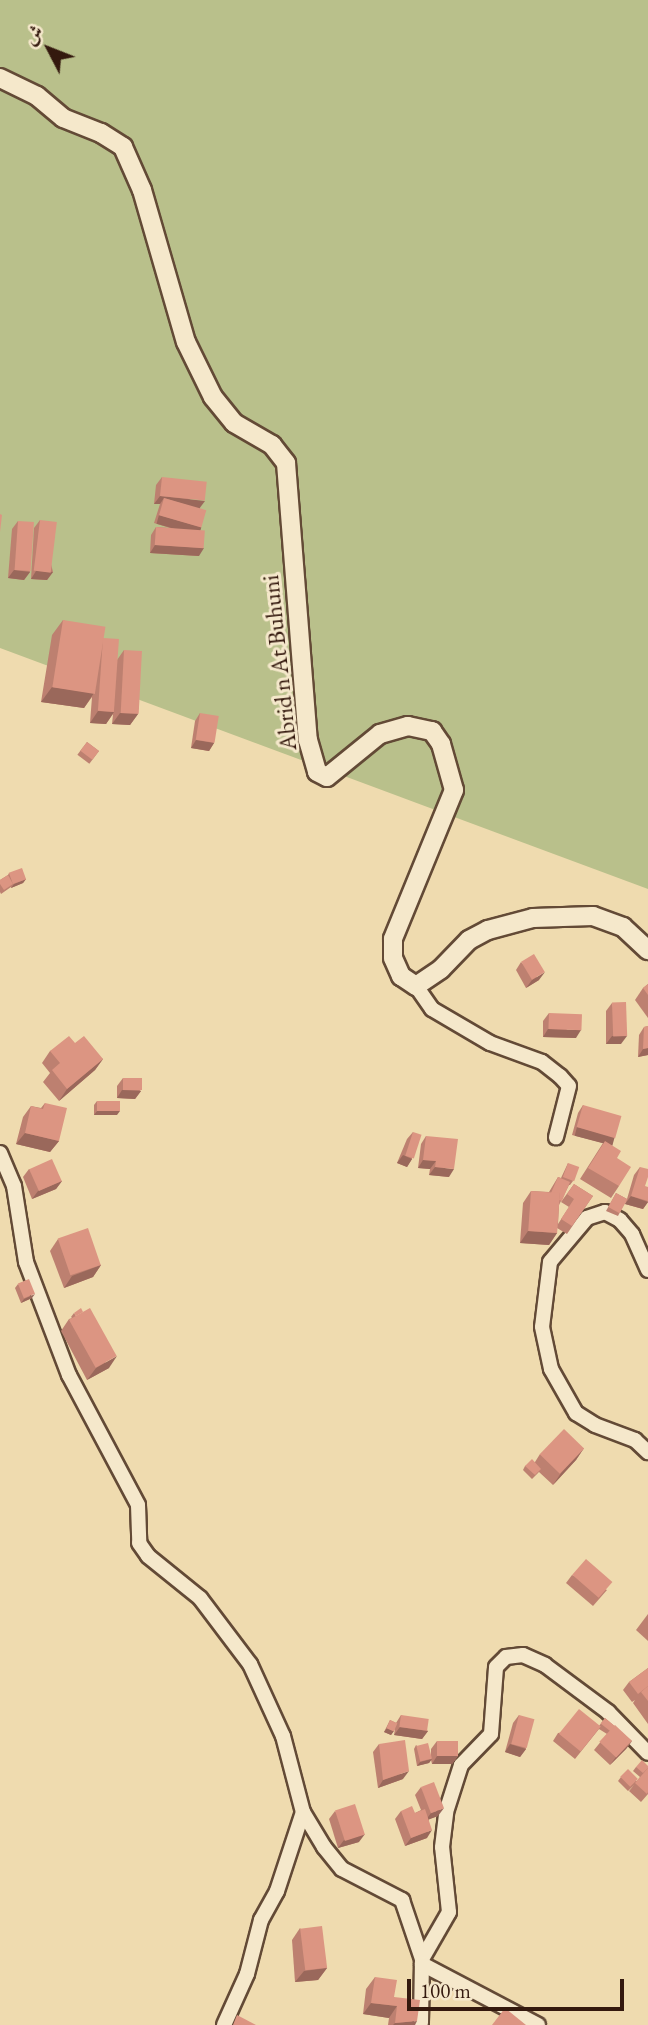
<!DOCTYPE html>
<meta charset="utf-8">
<style>
body{margin:0}
#map{position:relative;width:648px;height:2025px;overflow:hidden;background:#efdbaf;font-family:"EB Garamond",Amiri,serif}
div>[style]{position:absolute}
[style*='--x']{left:calc(var(--x)*1px);top:calc(var(--y)*1px);width:calc(var(--w)*1px);rotate:calc(var(--a)*1deg)}
.green>*{inset:0;background:#b9c08b}
.roads{filter:drop-shadow(2px 0 #634a36) drop-shadow(-2px 0 #634a36) drop-shadow(0 2px #634a36) drop-shadow(0 -2px #634a36)}
.minor>*{height:14px;margin:-7px;padding:0 7px;transform-origin:7px;border-radius:7px;background:#f5e8cb}
.tertiary>*{height:18px;margin:-9px;padding:0 9px;transform-origin:9px;border-radius:9px;background:#f5e8cb}
.wall>*{inset:0;background:#bd8070;transform-origin:0 0}
.shaded-wall>*{inset:0;background:#9a685b;transform-origin:0 0}
.building>*{inset:0;background:#dc9582;transform-origin:0 0}
span{translate:-50% -50%;white-space:nowrap;text-align:center;line-height:1.15;-webkit-text-stroke:6px #f5e8cb;paint-order:stroke}
.street-label{font-size:24px;color:#34190e}
.north{position:absolute;left:14px;top:14px;width:70px;height:70px;-webkit-text-stroke:5px #f5e8cb;paint-order:stroke;rotate:312deg;font-size:19px;font-weight:700;line-height:28px;text-align:center;color:#34190e}
.north::after{content:'';display:block;margin:auto;width:24px;height:32px;background:#34190e;clip-path:polygon(50% 0,100% 100%,50% 72%,0 100%)}
.scale{position:absolute;left:407px;top:1979px;width:217px;height:32px;box-sizing:border-box;border:4px solid #34190e;border-top:0;padding-left:9px;font-size:21px;line-height:24px;white-space:nowrap;color:#34190e;-webkit-text-stroke:5px #f5e8cb;paint-order:stroke}
</style>
<div id="map">
<div class="green">
<div style="clip-path:polygon(0 0,648px 0,648px 889px,0 648px)"></div>
</div>
<div class="roads">
<div class="minor">
<div style="--x:416;--y:986;--w:28;--a:55"></div>
<div style="--x:432;--y:1009;--w:67;--a:30.4"></div>
<div style="--x:490;--y:1043;--w:55;--a:20.1"></div>
<div style="--x:542;--y:1062;--w:23;--a:38"></div>
<div style="--x:560;--y:1076;--w:13;--a:48"></div>
<div style="--x:569;--y:1086;--w:53;--a:104.3"></div>
<div style="--x:0;--y:1153;--w:36;--a:67"></div>
<div style="--x:14;--y:1186;--w:77;--a:81"></div>
<div style="--x:26;--y:1262;--w:121;--a:69.2"></div>
<div style="--x:69;--y:1375;--w:147;--a:62"></div>
<div style="--x:138;--y:1505;--w:38;--a:88"></div>
<div style="--x:139;--y:1543;--w:16;--a:55"></div>
<div style="--x:148;--y:1556;--w:67;--a:38.9"></div>
<div style="--x:200;--y:1598;--w:83;--a:52.9"></div>
<div style="--x:250;--y:1664;--w:79;--a:65.4"></div>
<div style="--x:283;--y:1736;--w:79;--a:75.3"></div>
<div style="--x:303;--y:1812;--w:41;--a:59"></div>
<div style="--x:324;--y:1847;--w:28;--a:51"></div>
<div style="--x:342;--y:1869;--w:68;--a:27.3"></div>
<div style="--x:402;--y:1900;--w:62;--a:71.3"></div>
<div style="--x:422;--y:1959;--w:64;--a:90.9"></div>
<div style="--x:648;--y:1270;--w:39;--a:-114"></div>
<div style="--x:632;--y:1234;--w:18;--a:-131"></div>
<div style="--x:620;--y:1220;--w:17;--a:-152"></div>
<div style="--x:605;--y:1212;--w:19;--a:162"></div>
<div style="--x:587;--y:1218;--w:57;--a:130.1"></div>
<div style="--x:550;--y:1262;--w:65;--a:97"></div>
<div style="--x:542;--y:1327;--w:43;--a:77.9"></div>
<div style="--x:551;--y:1369;--w:51;--a:60.4"></div>
<div style="--x:576;--y:1413;--w:22;--a:32"></div>
<div style="--x:595;--y:1425;--w:43;--a:20.6"></div>
<div style="--x:635;--y:1440;--w:18;--a:43"></div>
<div style="--x:422;--y:1959;--w:54;--a:-60.1"></div>
<div style="--x:449;--y:1912;--w:65;--a:-96.1"></div>
<div style="--x:442;--y:1847;--w:35;--a:-83"></div>
<div style="--x:446;--y:1812;--w:49;--a:-72.3"></div>
<div style="--x:461;--y:1765;--w:43;--a:-45.9"></div>
<div style="--x:491;--y:1734;--w:67;--a:-85.7"></div>
<div style="--x:496;--y:1667;--w:14;--a:-45"></div>
<div style="--x:506;--y:1657;--w:17;--a:-7"></div>
<div style="--x:523;--y:1655;--w:24;--a:24"></div>
<div style="--x:545;--y:1665;--w:79;--a:36.7"></div>
<div style="--x:608;--y:1712;--w:57;--a:45.7"></div>
<div style="--x:422;--y:1964;--w:131;--a:27.7"></div>
<div style="--x:224;--y:2025;--w:56;--a:-65.7"></div>
<div style="--x:247;--y:1974;--w:56;--a:-75.5"></div>
<div style="--x:261;--y:1920;--w:33;--a:-61"></div>
<div style="--x:277;--y:1891;--w:83;--a:-71.8"></div>
</div>
<div class="tertiary">
<div style="--x:0;--y:78;--w:41;--a:25.9"></div>
<div style="--x:37;--y:96;--w:34;--a:40"></div>
<div style="--x:63;--y:118;--w:41;--a:21.5"></div>
<div style="--x:101;--y:133;--w:26;--a:32"></div>
<div style="--x:123;--y:147;--w:47;--a:66.2"></div>
<div style="--x:142;--y:190;--w:158;--a:73.9"></div>
<div style="--x:186;--y:342;--w:61;--a:63.9"></div>
<div style="--x:213;--y:397;--w:33;--a:51"></div>
<div style="--x:234;--y:423;--w:44;--a:30.1"></div>
<div style="--x:272;--y:445;--w:23;--a:52"></div>
<div style="--x:286;--y:463;--w:278;--a:85.5"></div>
<div style="--x:308;--y:740;--w:33;--a:74"></div>
<div style="--x:317;--y:772;--w:11;--a:27"></div>
<div style="--x:327;--y:777;--w:68;--a:-39.1"></div>
<div style="--x:380;--y:734;--w:29;--a:-16"></div>
<div style="--x:408;--y:726;--w:25;--a:12"></div>
<div style="--x:432;--y:731;--w:16;--a:55"></div>
<div style="--x:441;--y:744;--w:48;--a:74.2"></div>
<div style="--x:454;--y:790;--w:161;--a:112.3"></div>
<div style="--x:393;--y:939;--w:19;--a:90"></div>
<div style="--x:393;--y:958;--w:20;--a:66"></div>
<div style="--x:401;--y:976;--w:18;--a:34"></div>
<div style="--x:416;--y:986;--w:30;--a:-34"></div>
<div style="--x:441;--y:969;--w:40;--a:-46"></div>
<div style="--x:469;--y:940;--w:21;--a:-28"></div>
<div style="--x:488;--y:930;--w:47;--a:-14.9"></div>
<div style="--x:533;--y:918;--w:60;--a:-1.9"></div>
<div style="--x:593;--y:916;--w:32;--a:20"></div>
<div style="--x:623;--y:927;--w:34;--a:43"></div>
</div>
</div>
<div class="wall">
<div style="clip-path:polygon(162px 477px,200px 508px,201px 527px,200px 530px,199px 556px,150px 553px,151px 535px,156px 527px,170px 528px,154px 523px,160px 504px,154px 504px,156px 485px)"></div>
<div style="clip-path:polygon(40px 520px,53px 572px,47px 580px,31px 579px,34px 528px)"></div>
<div style="clip-path:polygon(18px 521px,30px 572px,24px 580px,8px 578px,12px 529px)"></div>
<div style="clip-path:polygon(63px 620px,103px 638px,117px 660px,124px 650px,138px 714px,130px 725px,112px 724px,113px 714px,106px 724px,90px 723px,92px 697px,84px 708px,41px 702px,52px 635px)"></div>
<div style="clip-path:polygon(200px 713px,214px 743px,209px 751px,191px 748px,195px 721px)"></div>
<div style="left:87px;top:742px;width:15px;height:16px;rotate:37deg"></div>
<div style="clip-path:polygon(9px 873px,26px 879px,23px 883px,11px 888px,11px 887px,1px 894px,0 892px,0 880px,8px 875px)"></div>
<div style="clip-path:polygon(521px 962px,539px 980px,526px 988px,516px 970px)"></div>
<div style="clip-path:polygon(648px 984px,648px 1018px,635px 1000px,643px 988px)"></div>
<div style="clip-path:polygon(612px 1003px,621px 1044px,606px 1044px,606px 1011px)"></div>
<div style="clip-path:polygon(549px 1013px,576px 1038px,543px 1037px,543px 1021px)"></div>
<div style="clip-path:polygon(648px 1026px,648px 1055px,638px 1057px,639px 1035px,644px 1027px)"></div>
<div style="clip-path:polygon(75px 1043px,103px 1059px,95px 1070px,59px 1101px,43px 1082px,50px 1073px,42px 1063px,50px 1051px)"></div>
<div style="clip-path:polygon(123px 1078px,141px 1091px,135px 1099px,117px 1098px,117px 1086px)"></div>
<div style="clip-path:polygon(97px 1101px,117px 1115px,94px 1115px,94px 1105px)"></div>
<div style="clip-path:polygon(45px 1103px,59px 1141px,50px 1152px,16px 1144px,23px 1117px,31px 1106px,41px 1108px)"></div>
<div style="clip-path:polygon(583px 1105px,615px 1137px,610px 1144px,617px 1158px,619px 1186px,611px 1198px,580px 1179px,603px 1143px,572px 1135px,578px 1113px)"></div>
<div style="clip-path:polygon(413px 1132px,412px 1159px,407px 1167px,397px 1163px,407px 1139px)"></div>
<div style="clip-path:polygon(426px 1136px,449px 1177px,429px 1175px,430px 1169px,418px 1168px,421px 1144px)"></div>
<div style="clip-path:polygon(568px 1163px,573px 1181px,570px 1185px,569px 1185px,559px 1205px,558px 1224px,569px 1207px,561px 1202px,574px 1184px,593px 1196px,567px 1234px,557px 1228px,557px 1233px,549px 1245px,520px 1243px,523px 1203px,531px 1191px,549px 1192px,558px 1177px,561px 1178px)"></div>
<div style="clip-path:polygon(640px 1167px,648px 1202px,643px 1209px,625px 1204px,626px 1200px,618px 1216px,606px 1211px,616px 1193px,627px 1199px,634px 1175px)"></div>
<div style="clip-path:polygon(29px 1169px,62px 1181px,56px 1189px,32px 1199px,23px 1177px)"></div>
<div style="clip-path:polygon(58px 1239px,101px 1265px,93px 1277px,64px 1288px,50px 1251px)"></div>
<div style="clip-path:polygon(18px 1284px,32px 1298px,21px 1303px,15px 1288px)"></div>
<div style="clip-path:polygon(74px 1313px,109px 1368px,87px 1380px,61px 1331px,69px 1319px,72px 1318px,71px 1317px)"></div>
<div style="clip-path:polygon(584px 1448px,576px 1460px,553px 1485px,539px 1472px,532px 1479px,523px 1470px,525px 1466px,535px 1462px,540px 1454px)"></div>
<div style="clip-path:polygon(572px 1575px,607px 1590px,593px 1606px,566px 1583px)"></div>
<div style="clip-path:polygon(648px 1614px,648px 1641px,636px 1630px)"></div>
<div style="clip-path:polygon(648px 1668px,648px 1724px,633px 1703px,635px 1700px,632px 1702px,623px 1690px,629px 1682px)"></div>
<div style="clip-path:polygon(401px 1715px,428px 1731px,422px 1739px,394px 1735px,395px 1729px,391px 1735px,384px 1732px,390px 1720px,396px 1723px)"></div>
<div style="clip-path:polygon(519px 1715px,526px 1749px,520px 1757px,505px 1752px,513px 1723px)"></div>
<div style="clip-path:polygon(605px 1718px,632px 1741px,626px 1749px,610px 1765px,594px 1750px,607px 1734px,599px 1729px,575px 1759px,553px 1741px,558px 1733px,599px 1726px)"></div>
<div style="clip-path:polygon(437px 1741px,458px 1756px,452px 1764px,432px 1764px,431px 1760px,429px 1763px,417px 1766px,414px 1749px,416px 1745px,431px 1759px,431px 1749px)"></div>
<div style="clip-path:polygon(379px 1744px,403px 1779px,378px 1788px,373px 1752px)"></div>
<div style="clip-path:polygon(648px 1766px,648px 1794px,641px 1802px,629px 1791px,634px 1785px,628px 1791px,618px 1781px,621px 1777px,637px 1781px,640px 1777px,633px 1771px,636px 1767px)"></div>
<div style="clip-path:polygon(421px 1787px,438px 1816px,429px 1819px,427px 1838px,405px 1846px,395px 1819px,401px 1811px,415px 1813px,421px 1810px,415px 1795px)"></div>
<div style="clip-path:polygon(335px 1811px,359px 1842px,338px 1848px,329px 1819px)"></div>
<div style="clip-path:polygon(300px 1928px,327px 1968px,318px 1980px,295px 1982px,292px 1940px)"></div>
<div style="clip-path:polygon(375px 1977px,394px 1997px,415px 2025px,388px 2025px,389px 2018px,363px 2014px,366px 1989px)"></div>
</div>
<div class="shaded-wall">
<div style="clip-path:polygon(160px 496px,205px 501px,199px 509px,164px 498px,160px 504px,154px 504px)"></div>
<div style="left:159px;top:515px;width:44px;height:9px;rotate:16deg"></div>
<div style="clip-path:polygon(155px 545px,204px 548px,199px 556px,150px 553px)"></div>
<div style="clip-path:polygon(14px 570px,30px 572px,24px 580px,8px 578px)"></div>
<div style="clip-path:polygon(36px 571px,53px 572px,47px 580px,31px 579px)"></div>
<div style="clip-path:polygon(52px 687px,94px 693px,84px 708px,41px 702px)"></div>
<div style="clip-path:polygon(98px 711px,114px 712px,106px 724px,90px 723px)"></div>
<div style="clip-path:polygon(120px 713px,138px 714px,130px 725px,112px 724px)"></div>
<div style="clip-path:polygon(196px 740px,214px 743px,209px 751px,191px 748px)"></div>
<div style="clip-path:polygon(26px 879px,23px 883px,11px 888px,14px 884px)"></div>
<div style="clip-path:polygon(545px 972px,539px 980px,526px 988px,532px 980px)"></div>
<div style="clip-path:polygon(548px 1029px,581px 1030px,576px 1038px,543px 1037px)"></div>
<div style="clip-path:polygon(612px 1036px,627px 1036px,621px 1044px,606px 1044px)"></div>
<div style="clip-path:polygon(648px 1048px,648px 1055px,638px 1057px,643px 1049px)"></div>
<div style="clip-path:polygon(103px 1059px,95px 1070px,59px 1101px,67px 1089px)"></div>
<div style="clip-path:polygon(122px 1090px,141px 1091px,135px 1099px,117px 1098px)"></div>
<div style="clip-path:polygon(97px 1111px,120px 1111px,117px 1115px,94px 1115px)"></div>
<div style="left:577px;top:1127px;width:39px;height:9px;rotate:15deg"></div>
<div style="clip-path:polygon(25px 1133px,59px 1141px,50px 1152px,16px 1144px)"></div>
<div style="clip-path:polygon(403px 1155px,412px 1159px,407px 1167px,397px 1163px)"></div>
<div style="clip-path:polygon(423px 1160px,436px 1161px,430px 1169px,418px 1168px)"></div>
<div style="clip-path:polygon(435px 1167px,454px 1169px,449px 1177px,429px 1175px)"></div>
<div style="clip-path:polygon(62px 1181px,56px 1189px,32px 1199px,38px 1191px)"></div>
<div style="clip-path:polygon(631px 1196px,648px 1202px,643px 1209px,625px 1204px)"></div>
<div style="clip-path:polygon(528px 1231px,557px 1233px,549px 1245px,520px 1243px)"></div>
<div style="clip-path:polygon(101px 1265px,93px 1277px,64px 1288px,72px 1276px)"></div>
<div style="clip-path:polygon(35px 1294px,32px 1298px,21px 1303px,24px 1299px)"></div>
<div style="clip-path:polygon(117px 1356px,109px 1368px,87px 1380px,96px 1368px)"></div>
<div style="clip-path:polygon(584px 1448px,576px 1460px,553px 1485px,561px 1473px)"></div>
<div style="clip-path:polygon(400px 1727px,428px 1731px,422px 1739px,394px 1735px)"></div>
<div style="clip-path:polygon(387px 1728px,394px 1731px,391px 1735px,384px 1732px)"></div>
<div style="clip-path:polygon(632px 1741px,626px 1749px,610px 1765px,616px 1757px)"></div>
<div style="clip-path:polygon(510px 1744px,526px 1749px,520px 1757px,505px 1752px)"></div>
<div style="clip-path:polygon(437px 1756px,458px 1756px,452px 1764px,432px 1764px)"></div>
<div style="clip-path:polygon(432px 1759px,429px 1763px,417px 1766px,420px 1762px)"></div>
<div style="clip-path:polygon(409px 1771px,403px 1779px,378px 1788px,383px 1780px)"></div>
<div style="clip-path:polygon(444px 1808px,438px 1816px,425px 1821px,431px 1813px)"></div>
<div style="clip-path:polygon(432px 1830px,427px 1838px,405px 1846px,411px 1838px)"></div>
<div style="clip-path:polygon(365px 1834px,359px 1842px,338px 1848px,344px 1840px)"></div>
<div style="clip-path:polygon(327px 1968px,318px 1980px,295px 1982px,304px 1971px)"></div>
<div style="clip-path:polygon(371px 2003px,397px 2006px,389px 2018px,363px 2014px)"></div>
<div style="clip-path:polygon(417px 2021px,415px 2025px,393px 2025px,395px 2023px)"></div>
</div>
<div class="building">
<div style="left:162px;top:477px;width:45px;height:19px;rotate:6deg"></div>
<div style="left:164px;top:498px;width:44px;height:18px;rotate:16deg"></div>
<div style="clip-path:polygon(0 514px,2px 515px,0 532px)"></div>
<div style="left:40px;top:520px;width:17px;height:51px;rotate:7deg"></div>
<div style="left:18px;top:521px;width:16px;height:49px;rotate:4deg"></div>
<div style="left:156px;top:527px;width:49px;height:18px;rotate:4deg"></div>
<div style="left:63px;top:620px;width:43px;height:68px;rotate:9deg"></div>
<div style="left:103px;top:638px;width:16px;height:73px;rotate:4deg"></div>
<div style="left:124px;top:650px;width:18px;height:63px;rotate:3deg"></div>
<div style="left:200px;top:713px;width:19px;height:27px;rotate:9deg"></div>
<div style="left:87px;top:742px;width:15px;height:11px;rotate:37deg"></div>
<div style="left:22px;top:868px;width:12px;height:14px;rotate:70deg"></div>
<div style="clip-path:polygon(8px 875px,13px 884px,4px 890px,0 884px,0 880px)"></div>
<div style="left:534px;top:954px;width:21px;height:15px;rotate:59deg"></div>
<div style="clip-path:polygon(648px 984px,648px 995px,643px 988px)"></div>
<div style="left:626px;top:1002px;width:34px;height:14px;rotate:88deg"></div>
<div style="left:549px;top:1013px;width:33px;height:16px;rotate:2deg"></div>
<div style="clip-path:polygon(648px 1026px,648px 1048px,643px 1049px,644px 1027px)"></div>
<div style="clip-path:polygon(69px 1036px,75px 1043px,84px 1036px,103px 1059px,67px 1089px,52px 1070px,60px 1063px,50px 1051px)"></div>
<div style="left:123px;top:1078px;width:19px;height:12px"></div>
<div style="left:97px;top:1101px;width:23px;height:10px"></div>
<div style="clip-path:polygon(45px 1103px,67px 1108px,59px 1141px,25px 1133px,31px 1106px,43px 1109px)"></div>
<div style="left:583px;top:1105px;width:40px;height:23px;rotate:16deg"></div>
<div style="left:413px;top:1132px;width:9px;height:25px;rotate:18deg"></div>
<div style="clip-path:polygon(426px 1136px,458px 1139px,454px 1169px,435px 1167px,436px 1161px,423px 1160px)"></div>
<div style="clip-path:polygon(605px 1141px,621px 1151px,617px 1158px,631px 1167px,619px 1186px,588px 1168px)"></div>
<div style="left:52px;top:1159px;width:24px;height:25px;rotate:66deg"></div>
<div style="left:568px;top:1163px;width:12px;height:15px;rotate:20deg"></div>
<div style="clip-path:polygon(640px 1167px,648px 1169px,648px 1177px,645px 1186px,648px 1187px,648px 1201px,631px 1196px)"></div>
<div style="clip-path:polygon(558px 1177px,570px 1182px,562px 1201px,559px 1200px,560px 1193px,551px 1193px)"></div>
<div style="clip-path:polygon(574px 1184px,593px 1196px,572px 1226px,561px 1219px,574px 1199px,567px 1194px)"></div>
<div style="left:531px;top:1191px;width:29px;height:40px;rotate:4deg"></div>
<div style="left:616px;top:1193px;width:13px;height:16px;rotate:29deg"></div>
<div style="left:88px;top:1228px;width:39px;height:32px;rotate:71deg"></div>
<div style="left:29px;top:1279px;width:16px;height:12px;rotate:68deg"></div>
<div style="clip-path:polygon(81px 1308px,83px 1312px,76px 1316px,74px 1313px)"></div>
<div style="left:90px;top:1308px;width:55px;height:24px;rotate:61deg"></div>
<div style="left:564px;top:1429px;width:28px;height:35px;rotate:44deg"></div>
<div style="clip-path:polygon(532px 1459px,541px 1469px,535px 1475px,525px 1466px)"></div>
<div style="left:586px;top:1559px;width:35px;height:21px;rotate:41deg"></div>
<div style="clip-path:polygon(648px 1668px,648px 1686px,638px 1694px,629px 1682px)"></div>
<div style="clip-path:polygon(648px 1686px,648px 1701px,641px 1692px)"></div>
<div style="left:579px;top:1709px;width:28px;height:32px;rotate:39deg"></div>
<div style="left:401px;top:1715px;width:28px;height:12px;rotate:8deg"></div>
<div style="left:519px;top:1715px;width:16px;height:30px;rotate:15deg"></div>
<div style="left:605px;top:1718px;width:13px;height:7px;rotate:39deg"></div>
<div style="left:390px;top:1720px;width:8px;height:9px;rotate:23deg"></div>
<div style="left:615px;top:1725px;width:23px;height:23px;rotate:43deg"></div>
<div style="clip-path:polygon(405px 1740px,409px 1771px,383px 1780px,379px 1744px)"></div>
<div style="left:437px;top:1741px;width:21px;height:15px"></div>
<div style="left:428px;top:1743px;width:16px;height:12px;rotate:76deg"></div>
<div style="clip-path:polygon(642px 1760px,648px 1766px,648px 1768px,643px 1773px,636px 1767px)"></div>
<div style="clip-path:polygon(648px 1768px,648px 1792px,647px 1794px,635px 1783px)"></div>
<div style="left:628px;top:1769px;width:14px;height:11px;rotate:45deg"></div>
<div style="left:434px;top:1782px;width:28px;height:14px;rotate:69deg"></div>
<div style="left:355px;top:1804px;width:32px;height:21px;rotate:72deg"></div>
<div style="clip-path:polygon(412px 1806px,415px 1813px,425px 1809px,432px 1830px,411px 1838px,401px 1811px)"></div>
<div style="left:322px;top:1926px;width:42px;height:22px;rotate:83deg"></div>
<div style="clip-path:polygon(375px 1977px,397px 1980px,394px 1997px,420px 2000px,417px 2021px,395px 2023px,397px 2006px,371px 2003px)"></div>
<div style="clip-path:polygon(505px 2008px,526px 2025px,492px 2025px)"></div>
<div style="clip-path:polygon(237px 2015px,256px 2025px,233px 2025px)"></div>
</div>
<div class="street-label">
<span style="left:279px;top:663px;rotate:-96deg">Abrid n At Buhuni</span>
</div>
<div class="north">ش</div>
<div class="scale">100 m</div>
</div>
